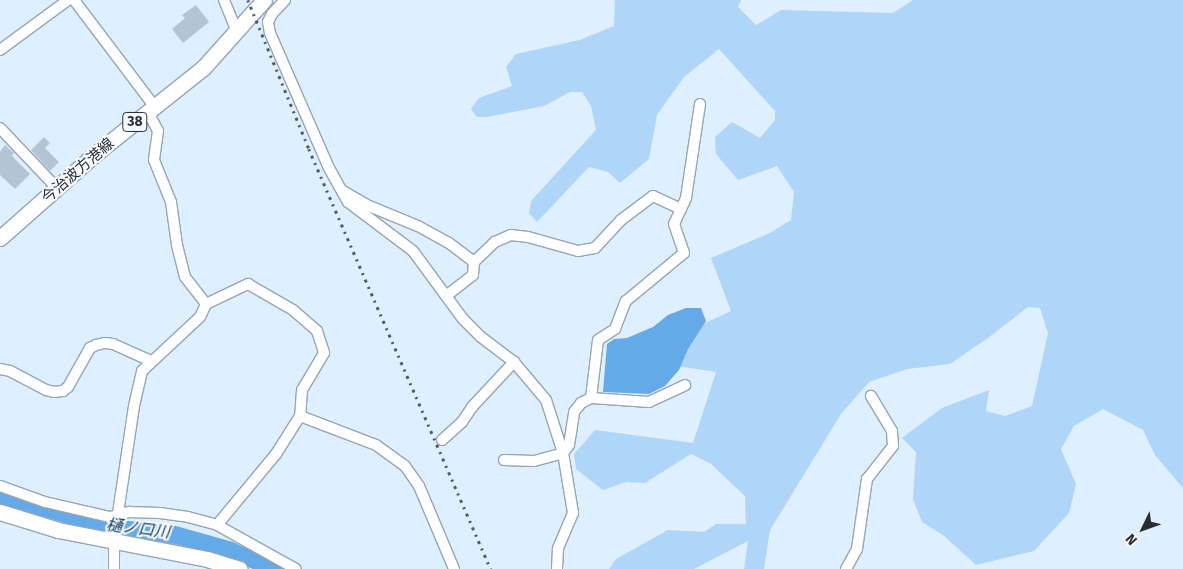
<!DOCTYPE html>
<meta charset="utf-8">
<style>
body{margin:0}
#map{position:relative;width:1183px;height:569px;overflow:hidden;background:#deefff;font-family:"Fira Sans","Noto Sans JP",sans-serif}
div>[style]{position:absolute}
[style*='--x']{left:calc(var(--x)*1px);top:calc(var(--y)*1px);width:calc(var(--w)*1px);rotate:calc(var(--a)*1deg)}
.green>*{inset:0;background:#afd5f9}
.water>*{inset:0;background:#65aae8}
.building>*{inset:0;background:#b4c4d4}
.roads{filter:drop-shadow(1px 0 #95a5b4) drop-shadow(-1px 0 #95a5b4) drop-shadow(0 1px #95a5b4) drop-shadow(0 -1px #95a5b4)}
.street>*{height:10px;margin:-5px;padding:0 5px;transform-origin:5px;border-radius:5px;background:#fff}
.primary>*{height:15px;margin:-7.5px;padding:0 7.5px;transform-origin:7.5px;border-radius:7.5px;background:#fff}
.rail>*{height:2.5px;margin-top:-1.25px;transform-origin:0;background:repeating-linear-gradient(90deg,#515a62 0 2.5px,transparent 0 7.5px)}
span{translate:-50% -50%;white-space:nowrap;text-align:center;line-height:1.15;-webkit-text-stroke:4px #f7fafe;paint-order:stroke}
.shield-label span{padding:1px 4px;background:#f7fafe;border:1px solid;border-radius:4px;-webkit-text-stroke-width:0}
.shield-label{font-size:14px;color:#272d33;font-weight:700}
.street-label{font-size:15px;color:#272d33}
.water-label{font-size:16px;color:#00385f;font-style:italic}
.north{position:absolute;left:1118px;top:504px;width:50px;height:50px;-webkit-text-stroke:4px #f7fafe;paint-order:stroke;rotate:228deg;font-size:14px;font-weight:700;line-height:20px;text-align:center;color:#272d33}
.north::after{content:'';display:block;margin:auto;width:18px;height:22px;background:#272d33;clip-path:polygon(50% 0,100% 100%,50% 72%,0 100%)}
</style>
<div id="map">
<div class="green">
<div style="clip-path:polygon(615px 0,741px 0,738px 7px,756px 25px,781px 10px,893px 13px,913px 0,1183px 0,1183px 488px,1155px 455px,1143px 430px,1103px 409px,1074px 426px,1061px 449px,1076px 484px,1069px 513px,1034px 551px,976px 565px,943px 535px,922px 522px,913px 499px,916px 452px,902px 438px,942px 408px,989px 390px,986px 411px,1005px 416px,1032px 406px,1048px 333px,1040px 308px,1028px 307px,988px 338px,950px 364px,907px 369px,869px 382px,841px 414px,770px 530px,764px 569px,744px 569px,748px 541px,694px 569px,609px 569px,616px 559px,668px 530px,704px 532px,716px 524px,746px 524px,745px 496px,711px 464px,691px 454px,645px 483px,626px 482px,603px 490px,576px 469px,574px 454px,595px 430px,693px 443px,716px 372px,677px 366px,699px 326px,731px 311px,711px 258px,770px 233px,791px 220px,794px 192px,777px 166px,738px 180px,716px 154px,715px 137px,732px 122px,760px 138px,775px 120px,775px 111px,719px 49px,684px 77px,657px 115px,649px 159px,620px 183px,608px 172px,589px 167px,537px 222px,529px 213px,531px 201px,596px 130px,591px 106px,582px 92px,570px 92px,544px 106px,487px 117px,477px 117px,471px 109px,479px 98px,512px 86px,506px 67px,516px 54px,580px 40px,614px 26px)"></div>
</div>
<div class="water">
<div style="clip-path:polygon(686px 308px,701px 308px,706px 321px,688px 349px,679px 370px,665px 386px,649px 394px,603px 392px,607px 344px,614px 339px,627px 338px,653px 327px,668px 315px)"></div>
<div style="clip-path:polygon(0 491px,110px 519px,176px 526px,233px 542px,289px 569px,253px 569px,212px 553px,179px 545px,82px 528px,0 504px)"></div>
</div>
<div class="building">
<div style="clip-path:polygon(196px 5px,209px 22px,183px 43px,172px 29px,185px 18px,182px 15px)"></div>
<div style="clip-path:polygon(44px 137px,50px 143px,45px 148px,59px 162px,50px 171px,31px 150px)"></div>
<div style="clip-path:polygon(5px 145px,14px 153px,12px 156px,30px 174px,15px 189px,0 175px,0 152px)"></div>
</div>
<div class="roads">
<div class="street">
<div style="--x:74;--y:0;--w:134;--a:52.9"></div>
<div style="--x:224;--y:0;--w:35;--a:68"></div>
<div style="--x:285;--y:0;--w:19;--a:133"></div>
<div style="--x:272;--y:14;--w:9;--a:117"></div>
<div style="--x:268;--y:22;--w:11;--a:80"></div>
<div style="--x:270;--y:33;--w:147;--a:66.4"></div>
<div style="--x:329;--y:168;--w:39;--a:61"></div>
<div style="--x:348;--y:202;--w:81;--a:37"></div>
<div style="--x:413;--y:251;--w:84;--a:53.7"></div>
<div style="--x:463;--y:319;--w:25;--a:45"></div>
<div style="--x:481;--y:337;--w:41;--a:37.1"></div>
<div style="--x:514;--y:362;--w:50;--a:49.9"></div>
<div style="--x:546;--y:400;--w:56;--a:72.2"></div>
<div style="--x:563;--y:453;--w:61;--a:80.5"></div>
<div style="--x:573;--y:513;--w:39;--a:113"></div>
<div style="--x:558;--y:549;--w:20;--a:93"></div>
<div style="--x:0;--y:50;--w:84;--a:-36.3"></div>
<div style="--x:148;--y:112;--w:21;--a:62"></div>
<div style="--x:158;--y:131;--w:29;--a:98"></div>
<div style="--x:154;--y:160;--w:45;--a:68"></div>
<div style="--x:171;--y:202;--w:43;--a:82.1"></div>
<div style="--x:177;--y:245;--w:33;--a:76"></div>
<div style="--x:185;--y:277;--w:34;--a:52"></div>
<div style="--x:0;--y:128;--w:83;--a:46.5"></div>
<div style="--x:343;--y:191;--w:30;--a:30"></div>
<div style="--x:369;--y:206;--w:53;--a:22.2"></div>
<div style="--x:418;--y:226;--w:35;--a:29"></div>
<div style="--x:449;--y:243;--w:31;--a:37"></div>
<div style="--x:474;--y:262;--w:29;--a:-44"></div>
<div style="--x:495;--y:242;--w:17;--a:-24"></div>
<div style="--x:511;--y:235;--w:17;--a:7"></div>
<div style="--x:528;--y:237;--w:52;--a:15.6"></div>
<div style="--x:578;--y:251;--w:17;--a:-10"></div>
<div style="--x:595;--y:248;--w:38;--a:-47"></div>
<div style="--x:621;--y:220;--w:40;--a:-37"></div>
<div style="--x:653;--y:196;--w:31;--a:25"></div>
<div style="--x:446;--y:296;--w:34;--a:-38"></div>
<div style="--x:473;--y:275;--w:13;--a:-86"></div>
<div style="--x:0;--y:369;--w:10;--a:11"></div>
<div style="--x:10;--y:371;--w:41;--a:27.8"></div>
<div style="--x:46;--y:390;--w:8;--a:14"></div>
<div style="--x:54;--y:392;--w:9;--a:-6"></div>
<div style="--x:63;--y:391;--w:6;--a:-39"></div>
<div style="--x:68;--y:387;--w:45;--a:-60.6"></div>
<div style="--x:90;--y:348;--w:7;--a:-27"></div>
<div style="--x:96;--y:345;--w:9;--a:-13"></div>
<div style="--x:105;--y:343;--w:8;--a:7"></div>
<div style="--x:113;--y:344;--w:42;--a:24.1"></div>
<div style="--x:591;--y:398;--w:58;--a:-83.1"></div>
<div style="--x:598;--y:340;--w:20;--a:-33"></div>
<div style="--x:615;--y:329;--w:30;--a:-69"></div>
<div style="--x:626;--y:301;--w:75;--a:-39.6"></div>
<div style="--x:684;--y:253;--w:31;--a:-109"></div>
<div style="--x:674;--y:224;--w:29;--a:-65"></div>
<div style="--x:686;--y:198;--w:95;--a:-81.5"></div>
<div style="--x:300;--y:416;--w:81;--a:20.9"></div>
<div style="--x:376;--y:445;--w:36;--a:36"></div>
<div style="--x:405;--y:466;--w:24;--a:55"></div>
<div style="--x:419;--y:486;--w:90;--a:67.1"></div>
<div style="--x:442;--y:440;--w:27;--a:-42"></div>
<div style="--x:462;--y:422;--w:18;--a:-56"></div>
<div style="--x:472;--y:407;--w:62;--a:-47"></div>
<div style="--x:504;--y:460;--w:30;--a:2"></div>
<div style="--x:534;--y:461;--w:30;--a:-15"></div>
<div style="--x:563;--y:453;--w:10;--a:-53"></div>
<div style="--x:569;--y:445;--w:33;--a:-81"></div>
<div style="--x:574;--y:412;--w:11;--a:-52"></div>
<div style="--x:581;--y:403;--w:11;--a:-27"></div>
<div style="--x:591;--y:398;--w:58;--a:3.9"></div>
<div style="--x:649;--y:402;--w:40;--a:-25"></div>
<div style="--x:0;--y:486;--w:48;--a:19.6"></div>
<div style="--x:45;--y:502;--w:67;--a:13"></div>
<div style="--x:110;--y:517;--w:20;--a:-15"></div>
<div style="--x:129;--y:512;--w:31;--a:2"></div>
<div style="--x:160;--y:513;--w:28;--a:8"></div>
<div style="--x:188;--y:517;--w:30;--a:15"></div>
<div style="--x:217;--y:525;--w:90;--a:29.1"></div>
<div style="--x:114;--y:569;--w:29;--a:-90"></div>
<div style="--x:114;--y:540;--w:135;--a:-81.5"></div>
<div style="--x:134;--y:406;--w:36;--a:-77"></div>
<div style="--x:142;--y:371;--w:79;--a:-43"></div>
<div style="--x:200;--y:317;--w:14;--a:-65"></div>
<div style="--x:206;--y:304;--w:47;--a:-25.5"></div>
<div style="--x:248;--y:284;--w:52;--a:30"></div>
<div style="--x:293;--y:310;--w:32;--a:41"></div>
<div style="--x:317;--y:331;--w:23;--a:72"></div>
<div style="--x:324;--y:353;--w:43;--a:120.7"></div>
<div style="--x:302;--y:390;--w:26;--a:94"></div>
<div style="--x:300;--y:416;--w:45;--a:122.3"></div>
<div style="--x:276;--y:454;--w:92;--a:129.7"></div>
<div style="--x:846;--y:569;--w:23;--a:-61"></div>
<div style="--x:857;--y:549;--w:71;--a:-81.9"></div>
<div style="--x:867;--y:479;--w:42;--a:-51.8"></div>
<div style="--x:893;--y:446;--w:15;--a:-94"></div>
<div style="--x:892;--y:431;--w:41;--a:-121"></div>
</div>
<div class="primary">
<div style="--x:0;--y:238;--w:127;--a:-41.5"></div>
<div style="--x:95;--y:154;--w:139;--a:-38.6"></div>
<div style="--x:204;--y:67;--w:90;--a:-48.2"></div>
<div style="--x:0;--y:512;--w:61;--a:17.2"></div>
<div style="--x:58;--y:530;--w:152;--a:11"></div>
<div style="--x:207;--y:559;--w:34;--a:17"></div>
</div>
</div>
<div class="rail">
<div style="--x:248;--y:0;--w:161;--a:67.7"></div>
<div style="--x:309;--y:149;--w:458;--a:66.6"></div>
</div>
<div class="shield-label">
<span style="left:135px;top:122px">38</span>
</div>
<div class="street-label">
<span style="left:78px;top:171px;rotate:-41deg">今治波方港線</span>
</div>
<div class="water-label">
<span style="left:138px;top:529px;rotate:7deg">樋ノ口川</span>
</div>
<div class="north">N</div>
</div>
